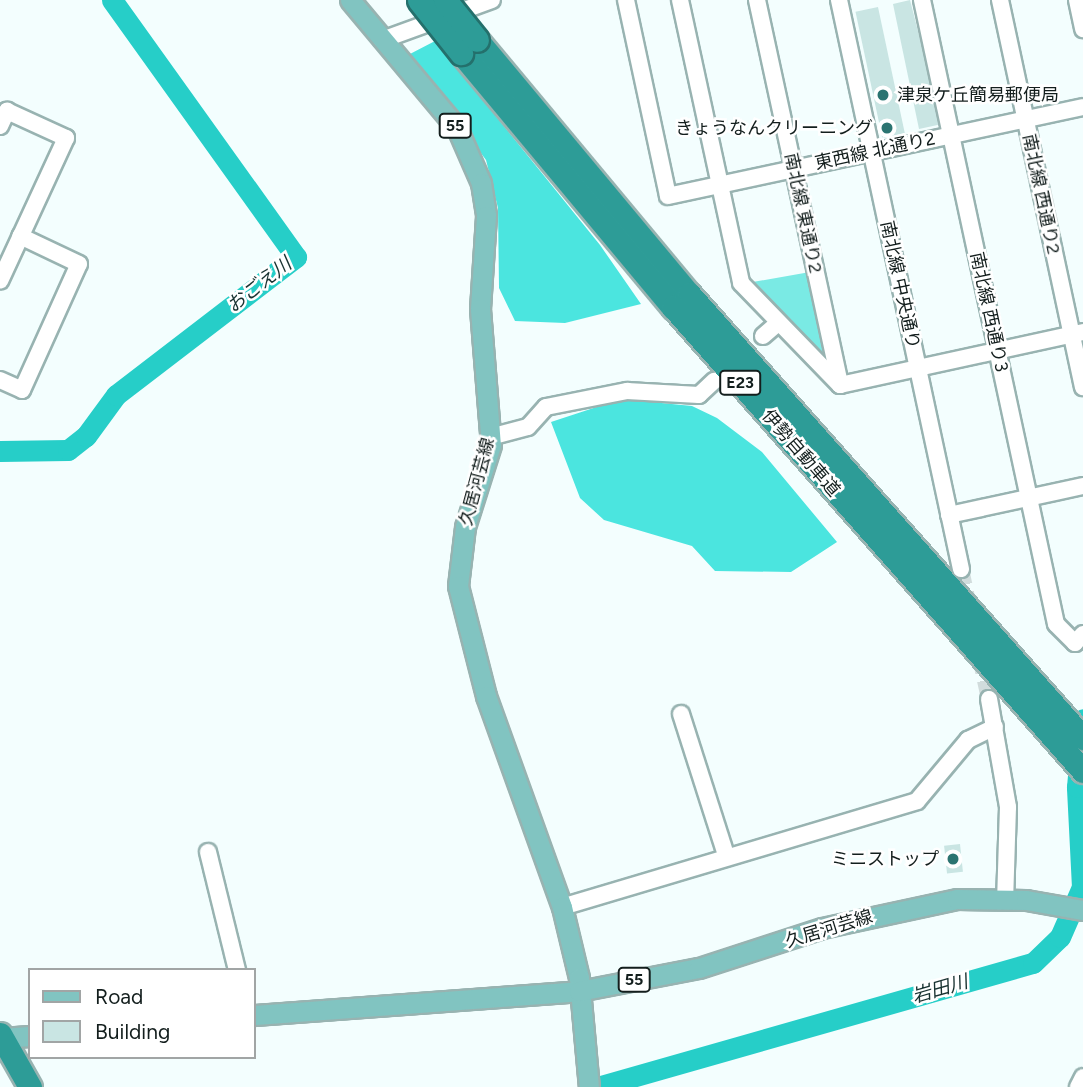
<!DOCTYPE html>
<meta charset="utf-8">
<style>
body{margin:0}
#map{position:relative;width:1083px;height:1087px;overflow:hidden;background:#f3fefe;font-family:Figtree,"Noto Sans JP",sans-serif}
div>[style]{position:absolute}
[style*='--x']{left:calc(var(--x)*1px);top:calc(var(--y)*1px);width:calc(var(--w)*1px);rotate:calc(var(--a)*1deg)}
.green>*{inset:0;background:#7aeae4}
.forest>*{inset:0;background:#4be5df}
.river>*{height:21px;margin:-10.5px;padding:0 10.5px;transform-origin:10.5px;border-radius:10.5px;background:#26cec8}
.building>*{inset:0;background:#c9e5e3;transform-origin:0 0}
.minor-tunnel>*{height:16px;margin-top:-8px;transform-origin:0;background:repeating-linear-gradient(90deg,#d1dcdc 0 16px,transparent 0 24px)}
.roads{filter:drop-shadow(2px 0 #98b3b1) drop-shadow(-2px 0 #98b3b1) drop-shadow(0 2px #98b3b1) drop-shadow(0 -2px #98b3b1)}
.minor>*{height:16px;margin:-8px;padding:0 8px;transform-origin:8px;border-radius:8px;background:#fff}
.major>*{height:19px;margin:-9.5px;padding:0 9.5px;transform-origin:9.5px;border-radius:9.5px;background:#81c4c1}
.highway>*{height:23px;margin:-11.5px;padding:0 11.5px;transform-origin:11.5px;border-radius:11.5px;background:#2d9c97}
.bridges{filter:drop-shadow(2px 0 #24706c) drop-shadow(-2px 0 #24706c) drop-shadow(0 2px #24706c) drop-shadow(0 -2px #24706c)}
.highway-bridge>*{height:23px;margin:-11.5px;padding:0 11.5px;transform-origin:11.5px;border-radius:11.5px;background:#2d9c97}
.dots>*{width:19px;height:19px;translate:-50% -50%;box-sizing:border-box;border:4px solid #fff;border-radius:50%}
span{translate:-50% -50%;white-space:nowrap;text-align:center;line-height:1.15;-webkit-text-stroke:5px #fff;paint-order:stroke}
.shield-label span{padding:2px 5px;background:#fff;border:2px solid;border-radius:5px;-webkit-text-stroke-width:0}
.shield-label{font-size:16px;color:#131e1d;font-weight:700}
.poi-label{font-size:18px;color:#131e1d}
.left{translate:0 -50%;text-align:left}
.right{translate:-100% -50%;text-align:right}
.street-label{font-size:18px;color:#131e1d}
.water-label{font-size:19px;color:#193231;font-style:italic}
.legend{position:absolute;left:28px;top:968px;width:228px;height:91px;box-sizing:border-box;background:#fff;border:2px solid #a1a5a5;margin:0;padding:9px 12px;list-style:none;font-size:21px;color:#131e1d}
.legend li{display:flex;align-items:center;gap:14px;height:35px}
.legend b{width:35px;border:2px solid #a1a5a5}
</style>
<div id="map">
<div class="green">
<div style="clip-path:polygon(810px 272px,829px 360px,821px 363px,747px 283px)"></div>
</div>
<div class="forest">
<div style="clip-path:polygon(435px 41px,600px 245px,641px 304px,565px 323px,515px 321px,499px 288px,498px 208px,486px 160px,408px 55px)"></div>
<div style="clip-path:polygon(621px 399px,692px 406px,717px 418px,762px 452px,837px 542px,791px 572px,715px 571px,692px 546px,604px 520px,580px 498px,551px 422px)"></div>
</div>
<div class="river">
<div style="--x:0;--y:451;--w:68;--a:-0.8"></div>
<div style="--x:68;--y:450;--w:23;--a:-38"></div>
<div style="--x:86;--y:436;--w:51;--a:-53.8"></div>
<div style="--x:116;--y:395;--w:227;--a:-37.5"></div>
<div style="--x:296;--y:257;--w:316;--a:-125.6"></div>
<div style="--x:597;--y:1087;--w:453;--a:-15.9"></div>
<div style="--x:1033;--y:963;--w:37;--a:-44"></div>
<div style="--x:1060;--y:937;--w:55;--a:-66.3"></div>
<div style="--x:1082;--y:887;--w:100;--a:-92.9"></div>
<div style="--x:1077;--y:787;--w:68;--a:-85"></div>
</div>
<div class="building">
<div style="clip-path:polygon(910px 0,942px 124px,919px 129px,893px 4px)"></div>
<div style="left:878px;top:7px;width:129px;height:23px;rotate:78deg"></div>
<div style="left:960px;top:844px;width:28px;height:16px;rotate:84deg"></div>
</div>
<div class="minor-tunnel">
<div style="--x:961;--y:569;--w:40;--a:78"></div>
<div style="--x:980;--y:657;--w:43;--a:77.9"></div>
</div>
<div class="roads">
<div class="minor">
<div style="--x:626;--y:0;--w:200;--a:77.9"></div>
<div style="--x:668;--y:196;--w:424;--a:-12.1"></div>
<div style="--x:680;--y:0;--w:289;--a:77.8"></div>
<div style="--x:741;--y:283;--w:142;--a:45.9"></div>
<div style="--x:757;--y:0;--w:394;--a:77.8"></div>
<div style="--x:839;--y:0;--w:582;--a:77.9"></div>
<div style="--x:922;--y:0;--w:638;--a:77.88"></div>
<div style="--x:1056;--y:624;--w:27;--a:45"></div>
<div style="--x:1075;--y:643;--w:12;--a:-48"></div>
<div style="--x:1000;--y:0;--w:396;--a:77.9"></div>
<div style="--x:1077;--y:0;--w:30;--a:78"></div>
<div style="--x:382;--y:40;--w:117;--a:-20"></div>
<div style="--x:0;--y:126;--w:17;--a:-65"></div>
<div style="--x:7;--y:111;--w:65;--a:24.6"></div>
<div style="--x:66;--y:138;--w:157;--a:114.8"></div>
<div style="--x:763;--y:336;--w:18;--a:-41"></div>
<div style="--x:0;--y:380;--w:24;--a:24"></div>
<div style="--x:22;--y:390;--w:138;--a:-65.7"></div>
<div style="--x:79;--y:264;--w:65;--a:-154.6"></div>
<div style="--x:840;--y:385;--w:249;--a:-12.3"></div>
<div style="--x:490;--y:437;--w:39;--a:-15"></div>
<div style="--x:528;--y:427;--w:27;--a:-48"></div>
<div style="--x:546;--y:407;--w:83;--a:-11.2"></div>
<div style="--x:627;--y:391;--w:72;--a:3.2"></div>
<div style="--x:699;--y:395;--w:21;--a:-43"></div>
<div style="--x:949;--y:515;--w:137;--a:-12.2"></div>
<div style="--x:989;--y:699;--w:110;--a:80"></div>
<div style="--x:1008;--y:807;--w:93;--a:91.8"></div>
<div style="--x:681;--y:714;--w:148;--a:72.3"></div>
<div style="--x:208;--y:852;--w:122;--a:76.2"></div>
<div style="--x:562;--y:907;--w:370;--a:-16.6"></div>
<div style="--x:917;--y:801;--w:80;--a:-50.1"></div>
<div style="--x:968;--y:740;--w:30;--a:-26"></div>
<div style="--x:1078;--y:1087;--w:11;--a:-63"></div>
</div>
<div class="major">
<div style="--x:350;--y:0;--w:167;--a:50.1"></div>
<div style="--x:457;--y:128;--w:60;--a:66.4"></div>
<div style="--x:481;--y:183;--w:33;--a:81"></div>
<div style="--x:486;--y:216;--w:93;--a:93.7"></div>
<div style="--x:480;--y:309;--w:136;--a:85.4"></div>
<div style="--x:491;--y:445;--w:86;--a:107.6"></div>
<div style="--x:465;--y:527;--w:59;--a:96.8"></div>
<div style="--x:458;--y:586;--w:114;--a:75.7"></div>
<div style="--x:486;--y:696;--w:224;--a:70.2"></div>
<div style="--x:562;--y:907;--w:73;--a:76.5"></div>
<div style="--x:579;--y:978;--w:109;--a:84.8"></div>
<div style="--x:254;--y:1015;--w:326;--a:-4.2"></div>
<div style="--x:579;--y:991;--w:122;--a:-10.9"></div>
<div style="--x:699;--y:968;--w:129;--a:-18"></div>
<div style="--x:822;--y:928;--w:138;--a:-12.1"></div>
<div style="--x:957;--y:899;--w:69;--a:0.8"></div>
<div style="--x:1026;--y:900;--w:58;--a:10"></div>
<div style="--x:0;--y:1038;--w:30;--a:-4"></div>
</div>
<div class="highway">
<div style="--x:477;--y:40;--w:331;--a:50.2"></div>
<div style="--x:689;--y:294;--w:594;--a:48.41"></div>
<div style="--x:461;--y:53;--w:331;--a:50.2"></div>
<div style="--x:673;--y:307;--w:619;--a:48.54"></div>
<div style="--x:0;--y:1034;--w:61;--a:60.5"></div>
</div>
</div>
<div class="bridges">
<div class="highway-bridge">
<div style="--x:419;--y:0;--w:68;--a:51.6"></div>
<div style="--x:445;--y:0;--w:51;--a:51.3"></div>
</div>
</div>
<div class="dots">
<div style="left:883px;top:95px;background:#2b7471"></div>
<div style="left:887px;top:128px;background:#2b7471"></div>
<div style="left:953px;top:859px;background:#2b7471"></div>
</div>
<div class="shield-label">
<span style="left:455px;top:126px">55</span>
<span style="left:740px;top:383px">E23</span>
<span style="left:634px;top:980px">55</span>
</div>
<div class="poi-label">
<span class="left" style="left:897px;top:95px">津泉ケ丘簡易郵便局</span>
<span class="right" style="left:873px;top:128px">きょうなんクリーニング</span>
<span class="right" style="left:939px;top:859px">ミニストップ</span>
</div>
<div class="street-label">
<span style="left:875px;top:151px;rotate:-12deg">東西線 北通り2</span>
<span style="left:1041px;top:194px;rotate:78deg">南北線 西通り2</span>
<span style="left:803px;top:213px;rotate:78deg">南北線 東通り2</span>
<span style="left:900px;top:285px;rotate:78deg">南北線 中央通り</span>
<span style="left:989px;top:312px;rotate:78deg">南北線 西通り3</span>
<span style="left:801px;top:453px;rotate:49deg">伊勢自動車道</span>
<span style="left:477px;top:482px;rotate:-75deg">久居河芸線</span>
<span style="left:829px;top:929px;rotate:-17deg">久居河芸線</span>
</div>
<div class="water-label">
<span style="left:259px;top:285px;rotate:-38deg">おごえ川</span>
<span style="left:940px;top:989px;rotate:-16deg">岩田川</span>
</div>
<ul class="legend">
<li><b style="height:9px;background:#81c4c1"></b>Road</li>
<li><b style="height:19px;background:#c9e5e3"></b>Building</li>
</ul>
</div>
